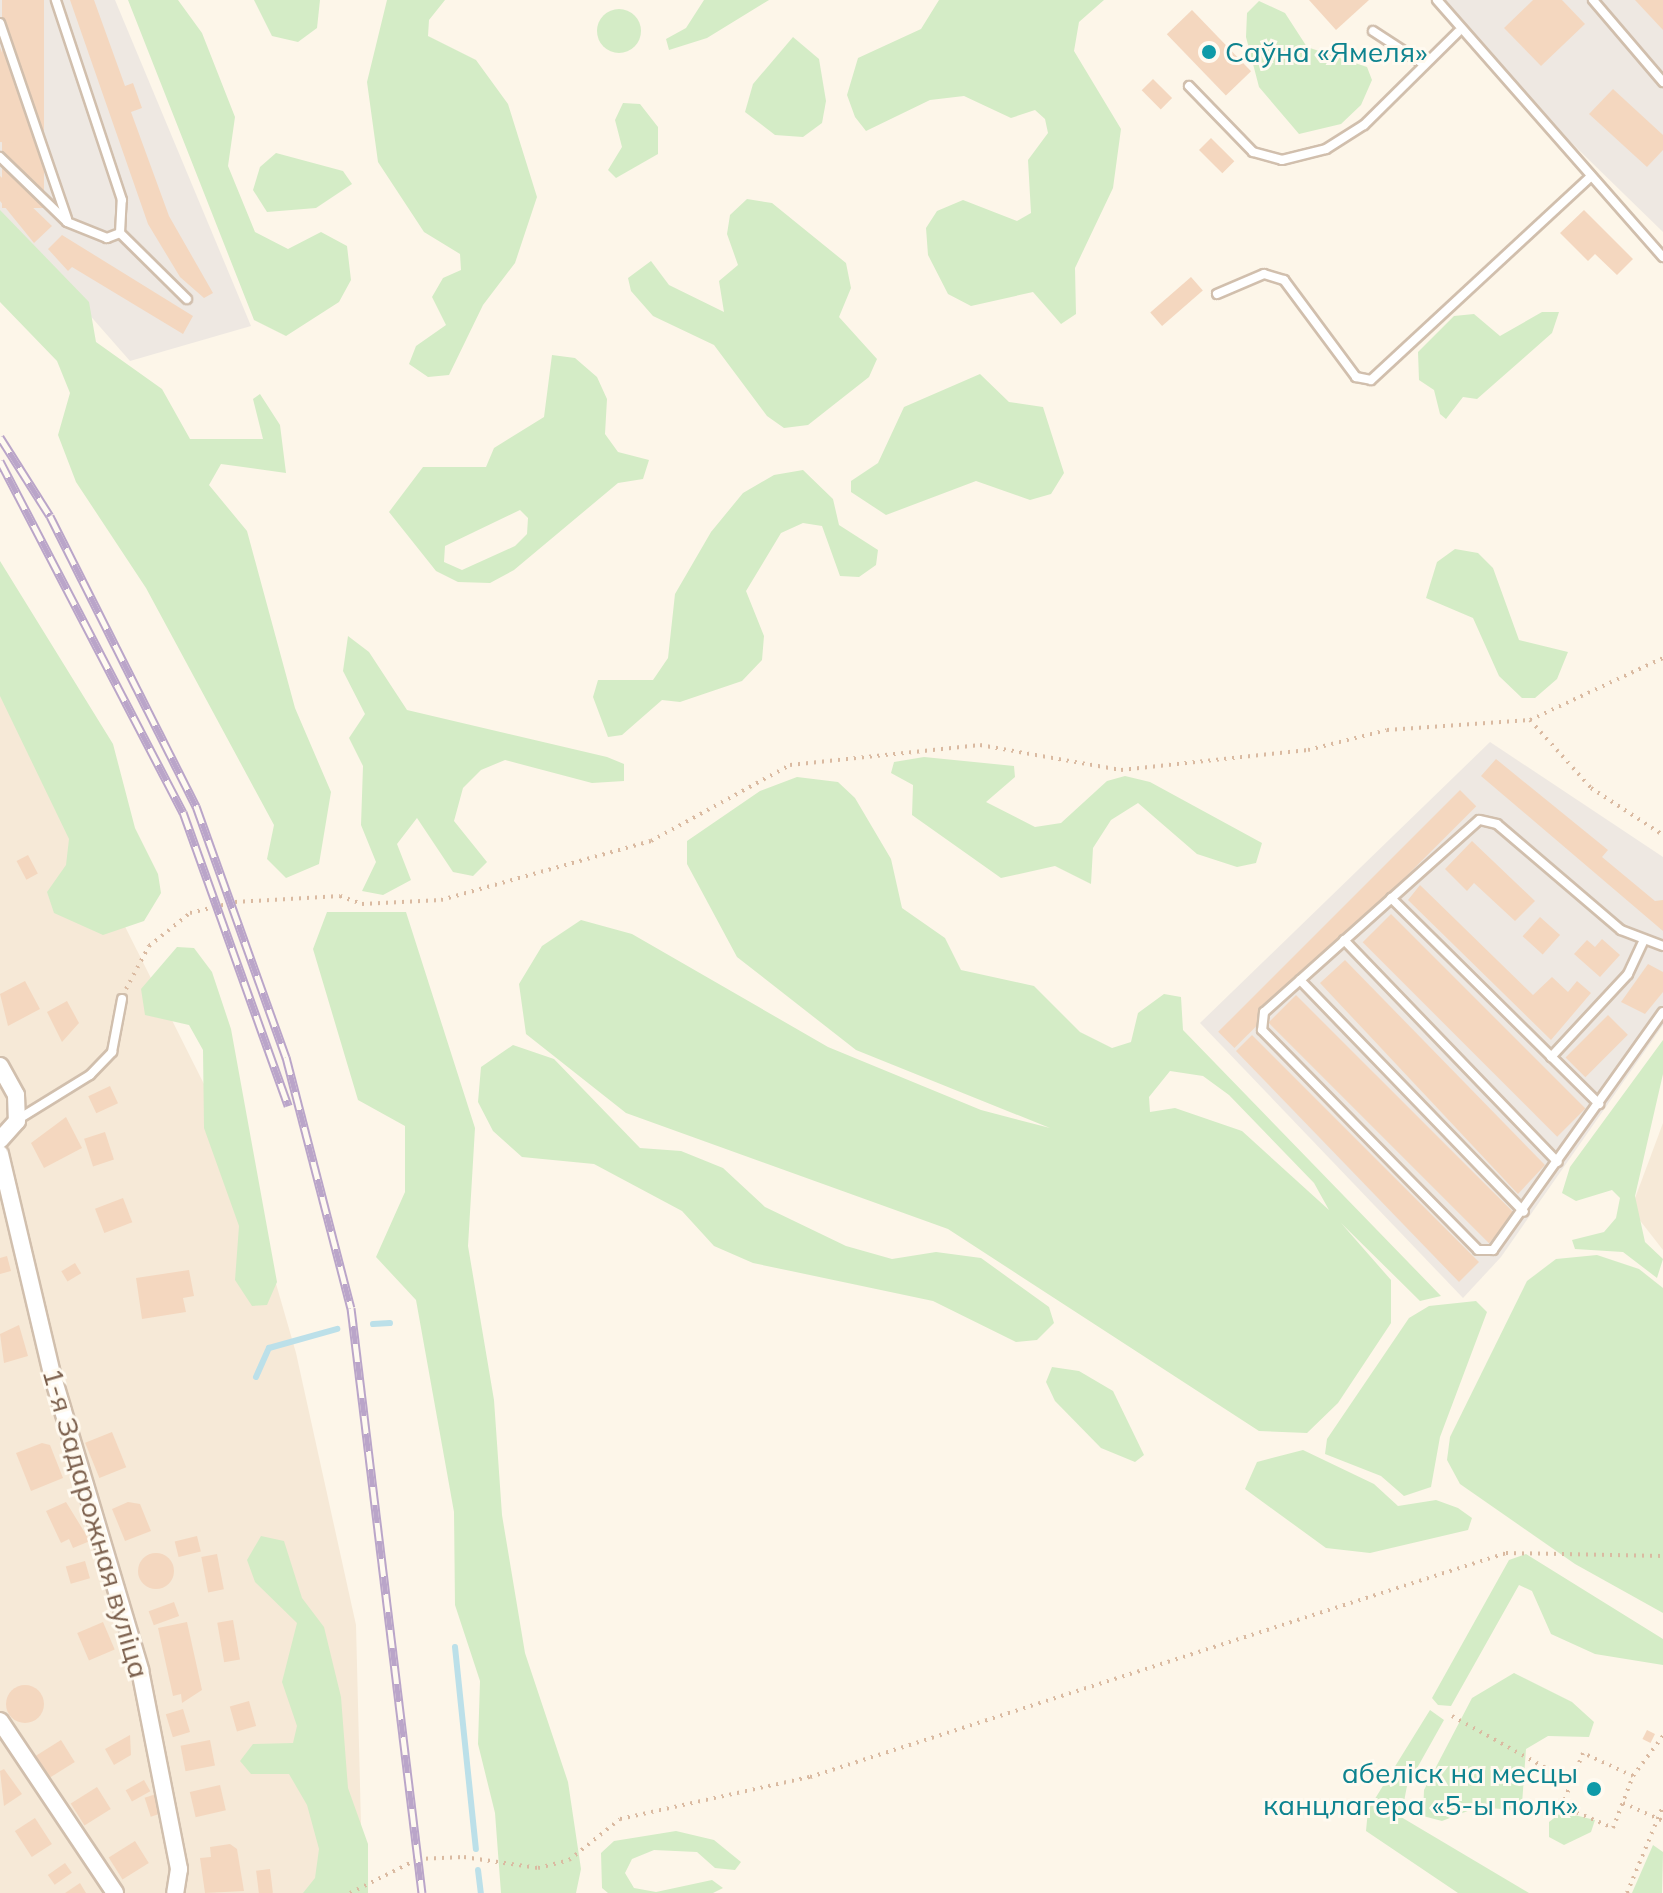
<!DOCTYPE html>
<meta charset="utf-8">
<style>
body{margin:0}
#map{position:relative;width:1663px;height:1893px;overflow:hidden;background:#fdf6e9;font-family:Mulish,sans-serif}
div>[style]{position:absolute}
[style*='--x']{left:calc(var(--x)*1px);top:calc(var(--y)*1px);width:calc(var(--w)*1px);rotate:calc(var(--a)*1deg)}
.residential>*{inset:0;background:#f6e9d7}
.industrial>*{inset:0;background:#eee8e2}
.green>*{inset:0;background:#d4ecc6}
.round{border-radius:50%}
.stream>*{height:6px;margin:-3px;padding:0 3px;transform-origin:3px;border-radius:3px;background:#bce0e9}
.building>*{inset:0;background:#f4d7bf;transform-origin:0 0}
.path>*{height:4px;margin-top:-2px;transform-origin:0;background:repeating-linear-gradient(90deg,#dabaa1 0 2px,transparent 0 8px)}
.roads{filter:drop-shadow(2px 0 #d1bfad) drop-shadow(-2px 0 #d1bfad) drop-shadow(0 2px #d1bfad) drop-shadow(0 -2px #d1bfad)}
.service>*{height:8px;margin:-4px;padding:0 4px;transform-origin:4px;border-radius:4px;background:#fff}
.minor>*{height:16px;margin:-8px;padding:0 8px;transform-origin:8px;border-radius:8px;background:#fff}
.rail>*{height:9px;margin-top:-4.5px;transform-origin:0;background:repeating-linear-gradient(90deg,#fffaf0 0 18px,#baa5c9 0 36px);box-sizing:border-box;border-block:2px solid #baa5c9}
.dots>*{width:22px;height:22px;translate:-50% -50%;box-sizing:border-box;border:4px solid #fffaf0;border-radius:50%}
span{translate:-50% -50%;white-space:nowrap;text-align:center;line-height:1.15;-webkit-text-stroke:6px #fffaf0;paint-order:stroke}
.culture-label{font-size:28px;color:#0d838f}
.left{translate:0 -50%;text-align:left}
.right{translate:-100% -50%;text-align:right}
.street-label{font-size:28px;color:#7a5e4b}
</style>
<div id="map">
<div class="residential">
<div style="clip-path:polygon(0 677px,238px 1152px,296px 1353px,356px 1625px,362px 1865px,352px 1893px,0 1893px)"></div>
<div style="clip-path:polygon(1663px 1123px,1663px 1250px,1631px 1209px)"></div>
</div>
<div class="industrial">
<div style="clip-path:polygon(0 0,115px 0,251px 326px,130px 361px,0 213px)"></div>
<div style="clip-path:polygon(1443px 0,1663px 0,1663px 232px,1548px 120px)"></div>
<div style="clip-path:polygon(1490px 742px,1663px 857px,1663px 1025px,1501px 1257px,1463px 1298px,1200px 1023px)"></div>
</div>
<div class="green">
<div style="clip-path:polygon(128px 0,178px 0,202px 33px,235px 117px,228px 166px,255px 232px,288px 249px,321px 232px,347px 246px,351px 280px,339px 302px,286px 336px,254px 320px)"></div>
<div style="clip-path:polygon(254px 0,320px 0,317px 28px,298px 42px,272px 36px)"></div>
<div style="clip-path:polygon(387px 0,445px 0,429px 20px,428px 36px,476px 60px,508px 104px,537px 197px,515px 263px,483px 305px,449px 375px,428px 377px,409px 364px,416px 346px,446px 325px,432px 297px,443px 278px,461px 270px,460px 254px,424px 232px,378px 162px,367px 82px)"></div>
<div style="clip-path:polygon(704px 0,769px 0,707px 38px,669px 50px,666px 39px,686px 28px)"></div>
<div style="clip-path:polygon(939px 0,1104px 0,1079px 22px,1074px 51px,1121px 129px,1113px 188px,1075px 268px,1076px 314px,1061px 324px,1033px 292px,971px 306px,948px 294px,928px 255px,926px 228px,937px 211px,963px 200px,1017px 221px,1031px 213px,1028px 160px,1048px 133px,1045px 119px,1035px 110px,1011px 118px,964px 96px,930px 100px,866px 131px,855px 117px,847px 95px,858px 58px,921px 29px)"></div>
<div style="clip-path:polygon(1259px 1px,1285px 13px,1307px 47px,1367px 67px,1372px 80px,1361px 105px,1341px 124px,1299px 134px,1259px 87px,1246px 37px,1247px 13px)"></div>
<div class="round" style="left:597px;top:9px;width:44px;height:44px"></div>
<div style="clip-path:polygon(793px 37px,819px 59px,826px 101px,822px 123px,803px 137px,775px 135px,745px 112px,753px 84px)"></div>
<div style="clip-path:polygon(623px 103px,640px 104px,658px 127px,658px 154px,616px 178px,608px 170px,622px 147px,615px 120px)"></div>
<div style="clip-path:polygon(276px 153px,343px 171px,352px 184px,316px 208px,267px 212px,253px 190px,260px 167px)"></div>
<div style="clip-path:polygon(747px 199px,772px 203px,846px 263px,851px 288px,839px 317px,877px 359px,869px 377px,808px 425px,784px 428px,767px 416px,714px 345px,653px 316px,631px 291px,628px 278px,651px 261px,669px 285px,724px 312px,719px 281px,738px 265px,727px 234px,730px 215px)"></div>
<div style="clip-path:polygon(0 210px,89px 302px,96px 342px,162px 389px,190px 439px,263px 439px,253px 399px,260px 394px,280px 425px,286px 473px,221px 464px,209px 485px,247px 531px,295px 708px,331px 792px,319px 864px,286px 878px,267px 859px,274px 825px,146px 588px,76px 482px,58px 435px,70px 393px,57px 361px,0 302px)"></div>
<div style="clip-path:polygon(1542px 312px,1559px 312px,1552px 333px,1477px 399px,1463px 397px,1446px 419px,1440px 414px,1434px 390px,1419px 380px,1418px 352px,1454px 316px,1474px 314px,1500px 336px)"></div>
<div style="clip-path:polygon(evenodd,552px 355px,575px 358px,597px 377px,607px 399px,605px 434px,618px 452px,649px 460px,643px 479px,618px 483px,514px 570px,490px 583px,458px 582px,436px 571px,389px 512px,423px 467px,486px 467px,494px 448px,544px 417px,552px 355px,520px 510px,528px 518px,527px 534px,515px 546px,462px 570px,444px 562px,445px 546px,520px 510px)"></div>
<div style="clip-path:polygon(980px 374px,1009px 402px,1043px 407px,1064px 473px,1051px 494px,1030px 500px,976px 481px,886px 515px,851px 492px,851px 481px,878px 463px,904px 407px)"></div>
<div style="clip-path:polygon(803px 470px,833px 499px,839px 525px,878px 550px,876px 565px,859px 577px,840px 576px,822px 526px,803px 523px,781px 533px,746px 591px,764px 636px,762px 660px,742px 681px,680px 702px,662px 700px,622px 735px,608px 737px,593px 697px,598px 680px,653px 680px,668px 658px,675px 594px,711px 532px,743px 493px,774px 475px)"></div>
<div style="clip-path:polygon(1455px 549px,1478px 553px,1493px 568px,1519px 640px,1568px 652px,1557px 679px,1535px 698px,1522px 698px,1499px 676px,1473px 618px,1426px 598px,1437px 562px)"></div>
<div style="clip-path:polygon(0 561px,113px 744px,135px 828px,158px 874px,161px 893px,144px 921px,103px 935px,54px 913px,47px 892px,66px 865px,69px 839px,0 696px)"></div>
<div style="clip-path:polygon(348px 636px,369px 652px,407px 710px,607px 757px,624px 764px,624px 781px,592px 783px,505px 760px,481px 770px,463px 788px,454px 821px,487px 862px,473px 876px,453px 872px,417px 818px,397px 844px,411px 880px,383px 895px,362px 891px,376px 862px,361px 825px,363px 766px,349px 738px,365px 714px,343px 671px)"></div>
<div style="clip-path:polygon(924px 757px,1014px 766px,1015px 777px,986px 802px,1035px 827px,1061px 823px,1107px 781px,1125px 776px,1150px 782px,1262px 843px,1256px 863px,1237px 867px,1197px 854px,1138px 803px,1111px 820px,1093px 848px,1091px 884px,1055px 866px,1001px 878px,912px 815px,913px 785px,891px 773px,894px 762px)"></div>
<div style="clip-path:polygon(evenodd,797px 777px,838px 782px,855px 798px,891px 859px,902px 908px,945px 938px,961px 970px,1034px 986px,1080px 1032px,1112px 1048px,1131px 1042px,1138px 1013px,1164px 994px,1181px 997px,1183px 1030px,1441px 1296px,1420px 1301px,1341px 1223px,1391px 1280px,1391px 1323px,1338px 1403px,1307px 1433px,1259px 1431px,948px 1229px,626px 1113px,526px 1034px,519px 984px,542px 946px,581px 920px,632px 934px,828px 1047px,981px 1110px,1050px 1128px,856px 1050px,737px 957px,687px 864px,687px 841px,760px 791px,797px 777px,1170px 1071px,1203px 1076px,1229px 1095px,1314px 1183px,1329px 1210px,1242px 1131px,1175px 1108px,1150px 1112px,1149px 1097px,1170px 1071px)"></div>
<div style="clip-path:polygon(327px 912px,406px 912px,475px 1128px,468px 1246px,494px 1400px,502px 1515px,525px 1653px,568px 1782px,581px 1869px,576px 1893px,501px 1893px,495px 1813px,478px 1744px,480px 1681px,455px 1605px,454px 1512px,416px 1300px,376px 1257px,405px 1192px,405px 1126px,358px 1100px,313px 949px)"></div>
<div style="clip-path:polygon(177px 947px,194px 948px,212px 972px,231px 1029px,277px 1282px,267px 1305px,252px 1306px,235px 1280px,239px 1226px,204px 1128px,203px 1050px,189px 1025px,145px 1015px,141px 989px)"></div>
<div style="clip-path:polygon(1663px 1040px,1663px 1074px,1635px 1196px,1645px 1242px,1663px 1259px,1657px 1278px,1623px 1252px,1575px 1249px,1572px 1240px,1604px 1232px,1616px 1218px,1620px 1198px,1612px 1190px,1576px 1201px,1562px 1193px,1570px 1167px)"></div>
<div style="clip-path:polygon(513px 1045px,554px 1059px,640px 1148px,681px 1151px,723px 1168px,765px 1207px,846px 1246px,892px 1259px,936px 1252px,981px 1258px,1049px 1307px,1054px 1323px,1037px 1340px,1016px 1342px,933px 1301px,753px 1263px,714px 1246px,682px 1211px,594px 1164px,522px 1157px,493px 1131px,478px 1102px,481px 1067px)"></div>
<div style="clip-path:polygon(1597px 1255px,1639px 1269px,1663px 1288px,1663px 1613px,1575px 1564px,1460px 1484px,1447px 1460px,1450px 1437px,1527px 1281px,1556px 1259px)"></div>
<div style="clip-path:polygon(1476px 1301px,1487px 1312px,1440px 1437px,1431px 1487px,1404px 1496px,1381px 1476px,1325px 1454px,1327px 1439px,1409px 1318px,1429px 1306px)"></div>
<div style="clip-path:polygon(1052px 1367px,1079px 1371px,1113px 1391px,1144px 1455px,1135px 1462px,1101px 1448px,1055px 1401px,1046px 1382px)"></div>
<div style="clip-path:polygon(1303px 1450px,1374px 1484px,1398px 1506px,1436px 1500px,1458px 1508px,1472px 1518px,1468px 1530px,1370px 1553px,1326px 1548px,1245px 1489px,1257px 1462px)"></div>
<div style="clip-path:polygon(261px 1536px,284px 1541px,302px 1598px,324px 1627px,341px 1697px,348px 1788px,368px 1844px,368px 1893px,303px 1893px,315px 1878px,319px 1849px,307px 1805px,289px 1774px,251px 1774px,240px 1761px,253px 1744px,293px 1743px,297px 1726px,282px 1682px,297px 1623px,255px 1582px,247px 1560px)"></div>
<div style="clip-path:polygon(1526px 1554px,1663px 1639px,1663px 1665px,1595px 1654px,1551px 1634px,1532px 1591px,1519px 1585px,1451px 1706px,1438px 1705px,1432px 1698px,1509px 1560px)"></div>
<div style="clip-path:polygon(1514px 1673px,1572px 1702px,1594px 1722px,1589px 1737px,1548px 1736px,1526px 1749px,1522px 1804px,1513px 1810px,1478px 1807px,1442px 1821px,1423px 1816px,1424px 1790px,1472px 1698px)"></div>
<div style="clip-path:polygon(1430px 1710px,1444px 1720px,1407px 1786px,1401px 1817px,1529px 1893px,1458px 1893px,1366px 1831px,1368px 1810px)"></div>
<div style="clip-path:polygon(1562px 1812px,1595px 1820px,1591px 1832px,1564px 1845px,1549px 1837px,1549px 1822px)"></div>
<div style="clip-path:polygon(676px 1831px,714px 1840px,741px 1862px,735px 1870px,715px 1868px,697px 1852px,654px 1850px,632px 1859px,625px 1873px,634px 1888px,656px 1892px,712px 1880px,723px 1888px,713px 1893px,608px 1893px,602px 1888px,601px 1853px,614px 1841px)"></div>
<div style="clip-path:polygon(1653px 1845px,1663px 1852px,1662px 1893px,1632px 1893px)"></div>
</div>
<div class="stream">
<div style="--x:373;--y:1324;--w:17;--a:-3"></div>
<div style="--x:256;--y:1377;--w:32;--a:-66"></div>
<div style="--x:269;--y:1348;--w:71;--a:-15.6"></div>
<div style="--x:455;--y:1647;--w:203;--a:84.1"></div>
<div style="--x:478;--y:1870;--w:23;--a:83"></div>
</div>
<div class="building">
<div style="left:2px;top:0;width:42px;height:208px"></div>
<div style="clip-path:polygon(70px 0,94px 0,125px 86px,133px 83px,142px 108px,131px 112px,169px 216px,213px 293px,204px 298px,180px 277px,148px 224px)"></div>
<div style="clip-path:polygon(1309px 0,1369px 0,1336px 30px)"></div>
<div style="clip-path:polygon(1533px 0,1562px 0,1585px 24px,1541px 66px,1504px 28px)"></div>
<div style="clip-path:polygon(1635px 0,1663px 0,1663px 30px)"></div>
<div style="left:1192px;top:10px;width:85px;height:35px;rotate:46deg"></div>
<div style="clip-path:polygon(0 47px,44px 172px,30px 177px,15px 143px,0 142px)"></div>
<div style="left:1153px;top:79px;width:27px;height:16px;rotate:45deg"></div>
<div style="clip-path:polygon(1613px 89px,1663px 135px,1663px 150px,1647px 167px,1589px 114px)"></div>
<div style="left:1211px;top:138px;width:33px;height:17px;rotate:45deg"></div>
<div style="clip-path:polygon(0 176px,52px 226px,34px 243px,0 201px)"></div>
<div style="clip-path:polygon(1584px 210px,1633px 259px,1617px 275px,1595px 254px,1588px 261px,1560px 233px)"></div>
<div style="clip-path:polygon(62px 235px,193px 316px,183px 334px,72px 267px,68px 271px,48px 249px)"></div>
<div style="left:1191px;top:277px;width:18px;height:54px;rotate:49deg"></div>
<div style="clip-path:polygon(1496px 759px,1608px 850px,1602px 857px,1655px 901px,1663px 900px,1663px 931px,1481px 776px)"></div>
<div style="left:1460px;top:790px;width:23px;height:342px;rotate:45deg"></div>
<div style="clip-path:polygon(1472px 841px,1535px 901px,1515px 921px,1474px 883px,1467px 891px,1445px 869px)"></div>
<div style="left:28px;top:855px;width:21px;height:13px;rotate:62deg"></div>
<div style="clip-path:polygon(1420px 885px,1533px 995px,1552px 977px,1568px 992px,1577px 981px,1591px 993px,1551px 1040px,1408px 900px)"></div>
<div style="left:1391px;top:914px;width:275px;height:40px;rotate:45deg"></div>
<div style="left:1540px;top:917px;width:27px;height:26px;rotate:42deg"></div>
<div style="clip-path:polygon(1602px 939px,1620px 955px,1600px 977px,1574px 954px,1587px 940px,1595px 947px)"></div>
<div style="clip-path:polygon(1345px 960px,1545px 1165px,1518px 1194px,1320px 983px)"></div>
<div style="clip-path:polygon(1648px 964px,1663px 972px,1663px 992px,1645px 1014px,1621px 1002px)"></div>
<div style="clip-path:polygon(25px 981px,40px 1009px,8px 1026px,0 994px)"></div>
<div style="left:1296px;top:995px;width:312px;height:39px;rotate:45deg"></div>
<div style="clip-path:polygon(67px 1001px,79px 1023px,62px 1042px,47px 1012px)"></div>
<div style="left:1608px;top:1015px;width:28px;height:60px;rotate:45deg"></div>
<div style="clip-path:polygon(1252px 1035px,1479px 1262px,1459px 1282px,1236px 1051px)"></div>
<div style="left:110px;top:1086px;width:19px;height:24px;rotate:65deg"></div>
<div style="clip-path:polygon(66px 1117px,82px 1148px,44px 1168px,31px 1143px)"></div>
<div style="left:105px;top:1132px;width:29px;height:22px;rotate:72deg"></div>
<div style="left:123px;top:1198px;width:26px;height:30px;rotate:69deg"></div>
<div style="clip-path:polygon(7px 1256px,11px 1271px,0 1274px,0 1258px)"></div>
<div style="left:75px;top:1263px;width:12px;height:16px;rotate:59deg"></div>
<div style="clip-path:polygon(189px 1270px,194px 1296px,183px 1298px,186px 1312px,142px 1319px,136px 1278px)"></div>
<div style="clip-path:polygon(19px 1325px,28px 1356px,4px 1363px,0 1334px)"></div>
<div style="left:112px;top:1432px;width:38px;height:29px;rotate:68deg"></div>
<div style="clip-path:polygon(42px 1443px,50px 1445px,63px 1478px,31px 1491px,16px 1453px)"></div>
<div style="clip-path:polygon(66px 1502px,90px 1541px,73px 1548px,69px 1539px,61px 1543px,46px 1511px)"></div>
<div style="clip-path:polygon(128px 1502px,140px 1504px,151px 1531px,125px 1541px,112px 1509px)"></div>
<div style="left:197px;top:1536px;width:16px;height:23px;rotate:76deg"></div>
<div class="round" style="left:138px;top:1553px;width:36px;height:36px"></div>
<div style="left:217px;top:1554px;width:36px;height:16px;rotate:79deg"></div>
<div style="left:85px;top:1561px;width:18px;height:20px;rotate:74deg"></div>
<div style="left:174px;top:1602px;width:15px;height:27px;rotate:70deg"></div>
<div style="left:233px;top:1620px;width:40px;height:16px;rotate:80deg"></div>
<div style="left:103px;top:1622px;width:30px;height:28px;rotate:67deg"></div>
<div style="clip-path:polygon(187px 1622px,202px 1690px,182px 1703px,181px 1694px,173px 1696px,158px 1628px)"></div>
<div class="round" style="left:6px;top:1685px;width:38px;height:38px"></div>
<div style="left:249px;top:1701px;width:26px;height:20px;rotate:74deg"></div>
<div style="left:183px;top:1709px;width:24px;height:18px;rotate:73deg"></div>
<div style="left:1647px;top:1730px;width:9px;height:10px;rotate:27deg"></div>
<div style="clip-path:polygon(130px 1735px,131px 1755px,114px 1765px,105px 1749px)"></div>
<div style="left:61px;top:1740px;width:26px;height:31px;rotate:58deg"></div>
<div style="left:210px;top:1740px;width:26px;height:30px;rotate:79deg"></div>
<div style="clip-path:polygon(4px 1769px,22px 1794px,4px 1806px,0 1771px)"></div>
<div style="left:144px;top:1780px;width:13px;height:21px;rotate:61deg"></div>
<div style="left:220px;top:1785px;width:26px;height:31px;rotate:77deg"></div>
<div style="left:97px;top:1787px;width:26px;height:31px;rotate:58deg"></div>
<div style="left:156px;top:1794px;width:20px;height:12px;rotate:72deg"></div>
<div style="left:35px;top:1818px;width:31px;height:24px;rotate:57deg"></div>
<div style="left:135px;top:1841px;width:26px;height:31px;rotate:58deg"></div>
<div style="clip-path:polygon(230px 1844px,237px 1849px,244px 1891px,205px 1893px,200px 1858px,211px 1857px,210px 1847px)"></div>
<div style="left:65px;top:1863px;width:12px;height:21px;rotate:55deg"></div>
<div style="left:270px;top:1869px;width:24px;height:14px;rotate:83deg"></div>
<div style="clip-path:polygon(80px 1883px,86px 1893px,65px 1893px)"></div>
</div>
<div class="path">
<div style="--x:1530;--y:720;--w:147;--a:-25"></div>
<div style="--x:126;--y:989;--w:49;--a:-61.9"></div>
<div style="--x:149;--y:946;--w:53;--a:-38.8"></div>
<div style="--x:190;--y:913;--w:46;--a:-13.7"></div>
<div style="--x:235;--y:902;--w:105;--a:-3.3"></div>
<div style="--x:340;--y:896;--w:23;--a:20"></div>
<div style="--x:362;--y:904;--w:79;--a:-2.9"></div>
<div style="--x:441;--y:900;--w:218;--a:-15.7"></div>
<div style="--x:651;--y:841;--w:158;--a:-28.7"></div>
<div style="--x:790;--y:765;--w:191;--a:-6"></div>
<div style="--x:980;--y:745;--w:143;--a:10.1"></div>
<div style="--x:1121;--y:770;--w:188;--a:-6.1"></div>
<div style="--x:1308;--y:750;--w:81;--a:-14.2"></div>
<div style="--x:1387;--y:730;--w:143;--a:-4"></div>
<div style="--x:1530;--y:720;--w:91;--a:48.1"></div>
<div style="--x:1591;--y:788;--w:86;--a:33.1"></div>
<div style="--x:1452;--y:1716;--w:136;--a:29"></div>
<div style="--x:1633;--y:1776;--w:55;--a:-155.3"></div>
<div style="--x:1583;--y:1753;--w:57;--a:111.6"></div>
<div style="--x:1562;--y:1806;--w:56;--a:23.3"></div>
<div style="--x:1613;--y:1828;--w:56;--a:-69"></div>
<div style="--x:1633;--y:1776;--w:50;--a:-53.1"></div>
<div style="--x:1623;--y:1803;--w:44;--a:24.2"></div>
<div style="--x:350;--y:1893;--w:76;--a:-26.6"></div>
<div style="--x:418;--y:1859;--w:46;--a:-2.5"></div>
<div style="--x:464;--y:1857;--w:75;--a:8.5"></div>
<div style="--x:538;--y:1868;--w:32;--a:-14"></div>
<div style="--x:569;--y:1860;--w:65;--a:-38.8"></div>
<div style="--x:620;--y:1819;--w:195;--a:-12.5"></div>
<div style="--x:810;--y:1777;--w:731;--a:-17.84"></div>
<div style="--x:1506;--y:1553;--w:157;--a:1.1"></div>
<div style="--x:1627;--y:1893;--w:94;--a:-67.5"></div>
</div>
<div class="roads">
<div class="service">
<div style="--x:1437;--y:0;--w:342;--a:48.7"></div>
<div style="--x:1593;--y:0;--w:108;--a:49.5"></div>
<div style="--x:0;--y:23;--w:207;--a:71.1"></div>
<div style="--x:1373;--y:31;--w:59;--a:33.1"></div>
<div style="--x:1189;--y:86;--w:92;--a:45.9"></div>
<div style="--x:1253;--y:152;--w:30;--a:15"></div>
<div style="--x:1282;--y:160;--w:45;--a:-14"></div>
<div style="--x:1326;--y:149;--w:45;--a:-32.3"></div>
<div style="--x:1364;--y:125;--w:132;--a:-44.7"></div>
<div style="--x:0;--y:157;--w:93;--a:44.1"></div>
<div style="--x:67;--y:222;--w:43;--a:21.8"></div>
<div style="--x:107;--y:238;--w:14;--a:-21"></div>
<div style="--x:120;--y:233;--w:33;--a:-87"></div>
<div style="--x:122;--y:200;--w:211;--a:-108.3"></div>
<div style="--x:120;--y:233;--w:94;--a:44.6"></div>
<div style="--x:1217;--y:294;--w:51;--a:-23.1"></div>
<div style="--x:1264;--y:274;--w:21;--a:17"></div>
<div style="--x:1284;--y:280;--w:121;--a:53.4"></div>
<div style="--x:1356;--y:377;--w:15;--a:11"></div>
<div style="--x:1371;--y:380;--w:300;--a:-42.8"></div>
<div style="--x:1391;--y:898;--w:293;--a:44.7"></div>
<div style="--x:1344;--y:940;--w:308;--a:46.1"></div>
<div style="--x:1663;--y:946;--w:45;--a:-159.1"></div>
<div style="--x:1621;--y:930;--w:163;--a:-139.5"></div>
<div style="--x:1497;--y:824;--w:18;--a:-167"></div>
<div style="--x:1479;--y:820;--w:288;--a:138.2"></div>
<div style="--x:1264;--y:1012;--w:18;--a:96"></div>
<div style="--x:1262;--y:1030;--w:308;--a:45.5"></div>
<div style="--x:1478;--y:1250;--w:15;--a:0"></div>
<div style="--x:1493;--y:1250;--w:292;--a:-54.5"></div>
<div style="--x:1300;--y:980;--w:322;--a:46"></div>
<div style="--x:1551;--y:1057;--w:113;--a:-47.1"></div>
<div style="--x:1628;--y:974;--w:38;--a:-65"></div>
<div style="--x:17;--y:1120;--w:86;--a:-31.7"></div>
<div style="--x:90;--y:1075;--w:32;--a:-46"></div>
<div style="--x:112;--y:1052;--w:54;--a:-79.3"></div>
</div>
<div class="minor">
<div style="--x:0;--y:1066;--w:33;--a:61"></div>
<div style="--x:16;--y:1095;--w:26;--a:88"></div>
<div style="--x:17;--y:1121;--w:25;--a:132"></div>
<div style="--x:0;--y:1154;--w:226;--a:76.7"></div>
<div style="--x:52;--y:1374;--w:309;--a:73.4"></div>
<div style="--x:140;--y:1670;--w:203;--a:78.9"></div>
<div style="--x:179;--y:1869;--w:24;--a:99"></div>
<div style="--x:0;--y:1721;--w:207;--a:56.2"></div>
</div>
</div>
<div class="rail">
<div style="--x:0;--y:437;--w:93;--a:57.7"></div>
<div style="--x:50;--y:516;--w:325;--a:63.3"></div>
<div style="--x:196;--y:806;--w:267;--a:70.3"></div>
<div style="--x:286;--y:1057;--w:259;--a:75.5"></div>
<div style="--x:351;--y:1308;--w:589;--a:83.08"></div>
<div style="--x:0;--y:461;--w:396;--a:62.5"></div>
<div style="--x:183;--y:812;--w:312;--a:70.3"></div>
</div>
<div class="dots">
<div style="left:1209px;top:52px;background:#0f9aa8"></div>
<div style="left:1594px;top:1789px;background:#0f9aa8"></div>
</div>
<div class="culture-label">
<span class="left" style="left:1225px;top:52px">Саўна «Ямеля»</span>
<span class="right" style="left:1578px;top:1789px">абеліск на месцы<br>канцлагера «5-ы полк»</span>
</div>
<div class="street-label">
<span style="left:96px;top:1523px;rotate:74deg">1-я Задарожная вуліца</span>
</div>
</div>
